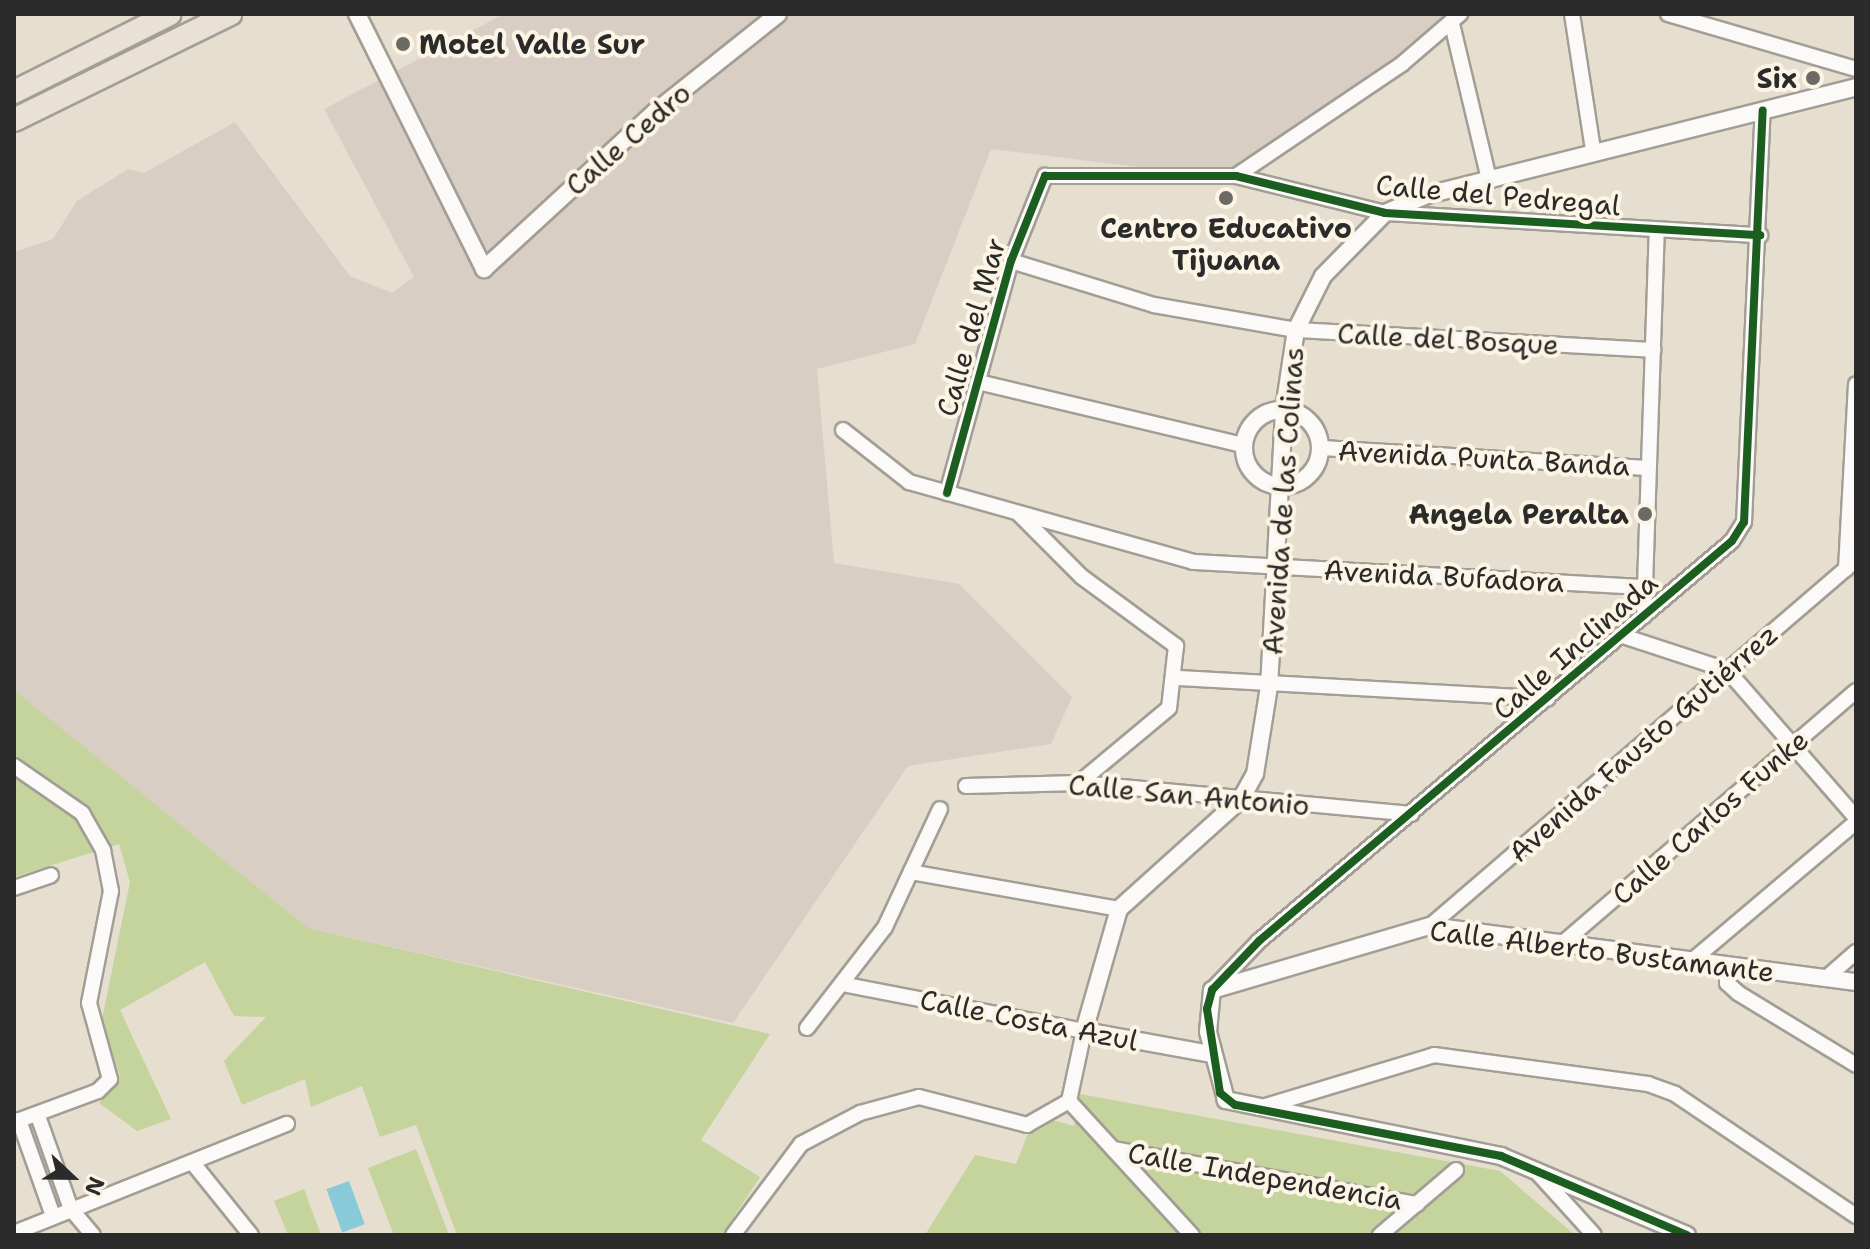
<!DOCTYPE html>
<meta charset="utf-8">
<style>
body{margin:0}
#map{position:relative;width:1870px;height:1249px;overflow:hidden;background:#e6dece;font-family:"Shantell Sans",sans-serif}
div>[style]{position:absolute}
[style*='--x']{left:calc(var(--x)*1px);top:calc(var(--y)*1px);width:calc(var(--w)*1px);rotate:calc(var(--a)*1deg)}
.industrial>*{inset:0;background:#d9cec3}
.green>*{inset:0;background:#c5d49d}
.water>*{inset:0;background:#88c9da;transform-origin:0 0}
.roads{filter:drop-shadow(2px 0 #a29e95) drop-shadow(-2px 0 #a29e95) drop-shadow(0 2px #a29e95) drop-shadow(0 -2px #a29e95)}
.minor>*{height:14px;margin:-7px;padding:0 7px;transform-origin:7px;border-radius:7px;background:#fbfaf8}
.tertiary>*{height:16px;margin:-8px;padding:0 8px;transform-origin:8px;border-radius:8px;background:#fbfaf8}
.tertiary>.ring{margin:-8px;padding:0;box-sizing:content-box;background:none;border:16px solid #fbfaf8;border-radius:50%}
.trunk>*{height:22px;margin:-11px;padding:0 11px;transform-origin:11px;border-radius:11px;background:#e9e1d5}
.cycleway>*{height:8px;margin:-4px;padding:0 4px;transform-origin:4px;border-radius:4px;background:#1b5e20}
.dots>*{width:22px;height:22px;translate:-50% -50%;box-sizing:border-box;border:4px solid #fcf5e5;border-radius:50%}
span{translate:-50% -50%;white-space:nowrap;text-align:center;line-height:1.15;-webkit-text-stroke:8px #fcf5e5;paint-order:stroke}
.poi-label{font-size:28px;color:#2b2b2b;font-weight:700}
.left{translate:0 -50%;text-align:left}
.right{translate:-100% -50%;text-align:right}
.street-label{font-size:28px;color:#2b2b2b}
.frame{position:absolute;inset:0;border:16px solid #2b2b2b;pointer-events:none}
.north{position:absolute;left:32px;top:1137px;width:80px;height:80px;-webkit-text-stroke:6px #fcf5e5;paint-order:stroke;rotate:112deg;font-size:22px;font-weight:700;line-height:32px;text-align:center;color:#2b2b2b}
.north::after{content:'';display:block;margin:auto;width:28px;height:36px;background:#2b2b2b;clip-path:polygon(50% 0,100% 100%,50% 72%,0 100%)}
</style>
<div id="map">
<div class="industrial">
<div style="clip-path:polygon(504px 14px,1459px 14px,1408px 58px,1229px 178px,991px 149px,915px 344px,817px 369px,834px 563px,959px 584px,1072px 697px,1051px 744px,908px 766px,733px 1023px,308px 928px,14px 691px,14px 252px,53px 239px,77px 201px,128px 169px,144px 173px,235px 122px,350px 276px,392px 293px,414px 277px,324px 109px)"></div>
</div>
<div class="green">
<div style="clip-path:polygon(14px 690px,308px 928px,770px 1034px,701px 1140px,760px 1177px,722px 1235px,457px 1235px,416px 1125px,380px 1137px,362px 1086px,311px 1107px,305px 1079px,242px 1105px,224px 1061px,266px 1017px,234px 1016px,205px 962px,120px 1010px,171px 1119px,137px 1131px,99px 1103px,120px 1076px,101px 1024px,130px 882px,119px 844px,14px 877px)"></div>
<div style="clip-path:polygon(1080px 1094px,1500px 1171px,1575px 1235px,925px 1235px,975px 1155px,1016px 1164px,1029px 1131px,1052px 1120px,1074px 1126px)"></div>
<div style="clip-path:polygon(416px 1149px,449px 1235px,394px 1235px,368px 1168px)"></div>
<div style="clip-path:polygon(304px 1189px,321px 1235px,288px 1235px,274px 1201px)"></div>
</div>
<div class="water">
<div style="left:349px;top:1181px;width:46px;height:24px;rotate:70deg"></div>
</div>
<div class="roads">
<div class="minor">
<div style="--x:1572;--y:14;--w:138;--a:81.2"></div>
<div style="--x:1668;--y:14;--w:196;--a:16.3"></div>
<div style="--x:1452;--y:24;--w:155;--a:76.6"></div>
<div style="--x:1236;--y:176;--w:200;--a:-34"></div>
<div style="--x:1402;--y:64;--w:77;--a:-40.8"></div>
<div style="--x:1011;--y:261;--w:150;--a:17.1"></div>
<div style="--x:1154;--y:305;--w:144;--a:10"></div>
<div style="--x:1296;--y:330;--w:358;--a:3.2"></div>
<div style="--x:978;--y:382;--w:272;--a:13.4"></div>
<div style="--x:843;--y:430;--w:84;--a:38.2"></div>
<div style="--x:909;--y:482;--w:295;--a:15.7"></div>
<div style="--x:1193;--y:562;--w:451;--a:3.2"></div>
<div style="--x:1321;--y:448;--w:328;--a:3.5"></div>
<div style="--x:947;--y:493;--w:241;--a:-74.6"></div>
<div style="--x:1011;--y:261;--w:92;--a:-68.2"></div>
<div style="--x:1045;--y:176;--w:191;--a:0"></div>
<div style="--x:1236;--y:176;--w:154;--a:13.9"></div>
<div style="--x:1385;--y:213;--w:376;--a:3.4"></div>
<div style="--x:1019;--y:514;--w:89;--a:45"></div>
<div style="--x:1082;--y:577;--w:117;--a:36.3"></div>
<div style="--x:1176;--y:646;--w:62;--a:96.4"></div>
<div style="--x:1169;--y:708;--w:117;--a:140.2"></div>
<div style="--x:1846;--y:569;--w:185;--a:-86.9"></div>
<div style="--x:1644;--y:616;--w:386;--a:-88.1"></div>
<div style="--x:1620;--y:635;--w:113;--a:18.1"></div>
<div style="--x:1727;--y:670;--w:196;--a:48.9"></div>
<div style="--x:1177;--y:678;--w:371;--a:3.2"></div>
<div style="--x:14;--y:766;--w:83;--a:34.7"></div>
<div style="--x:82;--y:813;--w:43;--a:60.4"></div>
<div style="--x:103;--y:850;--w:42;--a:79"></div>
<div style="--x:111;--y:891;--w:114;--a:101.1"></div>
<div style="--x:89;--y:1003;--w:79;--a:74.6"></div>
<div style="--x:110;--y:1079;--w:17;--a:135"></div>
<div style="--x:98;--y:1091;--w:90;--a:159.7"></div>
<div style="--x:966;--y:786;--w:113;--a:-1.5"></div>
<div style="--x:1079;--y:783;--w:334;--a:5.3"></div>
<div style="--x:911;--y:872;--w:211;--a:10.1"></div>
<div style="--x:14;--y:888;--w:39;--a:-19"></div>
<div style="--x:1430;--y:926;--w:562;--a:-40.67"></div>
<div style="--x:1564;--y:942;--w:385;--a:-40.7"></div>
<div style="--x:1694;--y:959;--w:212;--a:-40.2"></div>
<div style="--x:1727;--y:965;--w:18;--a:90"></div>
<div style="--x:1727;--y:983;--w:15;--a:42"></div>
<div style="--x:1738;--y:993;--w:138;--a:31.4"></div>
<div style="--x:1825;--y:979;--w:41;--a:-41.1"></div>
<div style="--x:847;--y:985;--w:241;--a:11"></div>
<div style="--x:1084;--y:1031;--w:72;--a:102.1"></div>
<div style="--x:1212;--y:990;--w:68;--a:-46.2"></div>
<div style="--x:1259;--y:941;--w:619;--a:-40.22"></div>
<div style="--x:1732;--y:541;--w:22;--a:-58"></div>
<div style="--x:1744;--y:522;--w:412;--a:-87.4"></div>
<div style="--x:807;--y:1028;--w:128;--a:-52.3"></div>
<div style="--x:885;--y:927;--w:130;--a:-65"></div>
<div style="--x:1069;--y:1101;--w:182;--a:47.5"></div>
<div style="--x:1259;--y:1108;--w:183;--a:-16.8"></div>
<div style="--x:1434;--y:1055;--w:216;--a:7.7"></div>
<div style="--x:1648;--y:1084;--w:29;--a:20"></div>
<div style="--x:1675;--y:1094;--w:218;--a:34"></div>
<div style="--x:38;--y:1116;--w:99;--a:70.5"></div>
<div style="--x:71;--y:1209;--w:34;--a:50"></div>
<div style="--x:19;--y:1120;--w:102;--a:70.5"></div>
<div style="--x:1113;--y:1149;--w:309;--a:10.3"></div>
<div style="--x:192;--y:1162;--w:94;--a:51.1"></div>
<div style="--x:1536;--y:1171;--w:86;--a:47.8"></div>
<div style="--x:14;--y:1233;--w:294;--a:-21.8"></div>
<div style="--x:733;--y:1235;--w:114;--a:-53.2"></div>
<div style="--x:801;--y:1144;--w:67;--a:-27.7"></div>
<div style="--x:860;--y:1113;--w:61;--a:-15.2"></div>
<div style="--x:919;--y:1097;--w:112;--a:14.5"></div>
<div style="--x:1027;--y:1125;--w:48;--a:-29.7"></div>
<div style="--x:1380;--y:1235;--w:100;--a:-40.5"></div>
</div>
<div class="tertiary">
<div style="--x:357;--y:14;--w:285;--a:63.5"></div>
<div style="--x:484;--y:269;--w:232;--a:-42.6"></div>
<div style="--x:655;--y:112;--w:157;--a:-38.5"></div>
<div class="ring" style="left:1244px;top:410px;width:60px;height:60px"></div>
<div style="--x:1211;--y:1054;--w:129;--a:-169.7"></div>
<div style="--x:1084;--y:1031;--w:127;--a:-74"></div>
<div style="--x:1119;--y:909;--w:164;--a:-42"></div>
<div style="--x:1241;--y:799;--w:29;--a:-61"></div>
<div style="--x:1255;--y:774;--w:88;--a:-80.9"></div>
<div style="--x:1269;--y:687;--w:278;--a:-86.9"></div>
<div style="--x:1284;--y:409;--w:80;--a:-81.4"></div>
<div style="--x:1296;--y:330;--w:60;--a:-63.4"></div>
<div style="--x:1323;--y:276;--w:88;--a:-45.5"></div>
<div style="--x:1385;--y:213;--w:46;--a:-23.2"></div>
<div style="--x:1427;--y:195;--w:442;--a:-14.1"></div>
<div style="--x:1687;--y:1235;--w:202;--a:-157"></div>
<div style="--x:1501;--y:1156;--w:281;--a:-168.5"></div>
<div style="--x:1226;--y:1100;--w:70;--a:-104.8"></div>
<div style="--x:1208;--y:1032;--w:42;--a:-84.6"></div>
<div style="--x:1212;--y:990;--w:227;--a:-16.4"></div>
<div style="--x:1430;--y:926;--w:430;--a:7.5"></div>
</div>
<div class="trunk">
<div style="--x:14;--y:92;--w:174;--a:-26.6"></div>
<div style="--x:14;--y:120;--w:241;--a:-26.1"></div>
</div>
</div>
<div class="cycleway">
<div style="--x:947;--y:493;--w:241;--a:-74.6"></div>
<div style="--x:1011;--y:261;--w:92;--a:-68.2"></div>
<div style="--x:1045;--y:176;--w:191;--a:0"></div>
<div style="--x:1236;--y:176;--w:154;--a:13.9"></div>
<div style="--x:1385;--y:213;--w:376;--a:3.4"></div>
<div style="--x:1687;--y:1235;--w:202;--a:-157"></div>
<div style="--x:1501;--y:1156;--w:271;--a:-169.1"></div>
<div style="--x:1235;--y:1105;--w:19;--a:-141"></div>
<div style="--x:1220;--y:1093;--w:85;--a:-98.8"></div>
<div style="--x:1207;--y:1009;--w:20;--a:-75"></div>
<div style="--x:1212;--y:990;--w:68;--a:-46.2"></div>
<div style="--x:1259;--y:941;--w:619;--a:-40.22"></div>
<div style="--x:1732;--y:541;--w:22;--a:-58"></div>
<div style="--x:1744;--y:522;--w:412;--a:-87.4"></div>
</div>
<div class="dots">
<div style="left:403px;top:44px;background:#6c6a64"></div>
<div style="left:1813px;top:78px;background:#6c6a64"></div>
<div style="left:1226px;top:198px;background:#6c6a64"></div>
<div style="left:1645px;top:514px;background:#6c6a64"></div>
</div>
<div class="poi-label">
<span class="left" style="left:419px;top:44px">Motel Valle Sur</span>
<span class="right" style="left:1797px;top:78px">Six</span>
<span style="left:1226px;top:244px">Centro Educativo<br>Tijuana</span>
<span class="right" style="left:1629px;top:514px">Angela Peralta</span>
</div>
<div class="street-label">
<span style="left:628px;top:139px;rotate:-41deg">Calle Cedro</span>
<span style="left:1498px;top:195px;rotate:5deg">Calle del Pedregal</span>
<span style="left:971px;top:327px;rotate:-74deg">Calle del Mar</span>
<span style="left:1448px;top:339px;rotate:3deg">Calle del Bosque</span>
<span style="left:1484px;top:458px;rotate:3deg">Avenida Punta Banda</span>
<span style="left:1283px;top:501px;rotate:-86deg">Avenida de las Colinas</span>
<span style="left:1444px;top:576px;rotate:3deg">Avenida Bufadora</span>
<span style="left:1575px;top:646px;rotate:-41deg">Calle Inclinada</span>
<span style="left:1643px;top:743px;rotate:-41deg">Avenida Fausto Gutiérrez</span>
<span style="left:1189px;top:795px;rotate:5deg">Calle San Antonio</span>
<span style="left:1710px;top:817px;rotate:-41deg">Calle Carlos Funke</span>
<span style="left:1602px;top:951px;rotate:7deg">Calle Alberto Bustamante</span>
<span style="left:1029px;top:1020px;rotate:11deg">Calle Costa Azul</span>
<span style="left:1265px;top:1176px;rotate:10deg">Calle Independencia</span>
</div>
<div class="frame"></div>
<div class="north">N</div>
</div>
